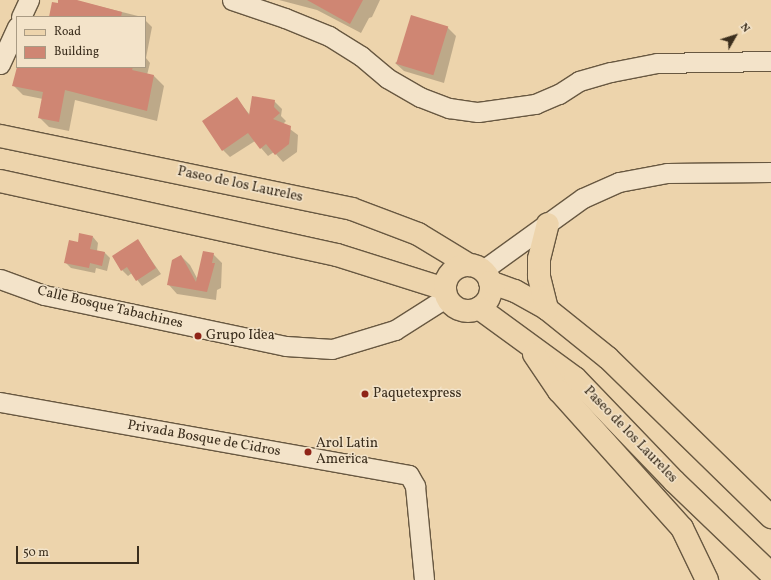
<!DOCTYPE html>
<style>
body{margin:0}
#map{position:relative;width:771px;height:580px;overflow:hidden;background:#edd4ac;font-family:Vollkorn,serif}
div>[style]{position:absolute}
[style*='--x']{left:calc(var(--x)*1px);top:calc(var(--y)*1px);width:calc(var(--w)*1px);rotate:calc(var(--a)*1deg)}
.shadow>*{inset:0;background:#0003}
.building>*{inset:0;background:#cf8673;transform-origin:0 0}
.roads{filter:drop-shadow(1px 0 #685841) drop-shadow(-1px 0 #685841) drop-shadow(0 1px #685841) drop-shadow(0 -1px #685841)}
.minor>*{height:19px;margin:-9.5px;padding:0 9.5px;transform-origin:9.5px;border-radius:9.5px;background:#f3e3c9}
.major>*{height:22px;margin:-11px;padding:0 11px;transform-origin:11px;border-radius:11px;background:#edd4ac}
.major>.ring{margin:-11px;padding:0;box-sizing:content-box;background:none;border:22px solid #edd4ac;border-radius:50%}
.dots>*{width:11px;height:11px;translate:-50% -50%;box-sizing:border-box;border:2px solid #f3e3c9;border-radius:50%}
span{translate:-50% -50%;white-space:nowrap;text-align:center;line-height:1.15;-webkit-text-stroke:3px #f3e3c9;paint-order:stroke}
.street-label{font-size:14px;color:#3b2e1d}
.poi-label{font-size:14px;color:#3b2e1d}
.left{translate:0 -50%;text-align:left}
.legend{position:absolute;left:16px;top:16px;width:130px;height:52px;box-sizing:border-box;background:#f3e3c9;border:1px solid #a99b84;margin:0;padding:5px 7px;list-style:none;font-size:12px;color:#3b2e1d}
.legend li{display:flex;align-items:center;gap:8px;height:20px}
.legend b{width:20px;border:1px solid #a99b84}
.north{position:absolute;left:715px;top:16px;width:40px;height:40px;-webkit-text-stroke:3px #f3e3c9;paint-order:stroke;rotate:51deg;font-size:11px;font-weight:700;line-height:16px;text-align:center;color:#3b2e1d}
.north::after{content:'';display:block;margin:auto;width:14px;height:18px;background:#3b2e1d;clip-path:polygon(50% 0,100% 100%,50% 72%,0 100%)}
.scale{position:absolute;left:16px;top:546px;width:123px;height:18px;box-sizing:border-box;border:2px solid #3b2e1d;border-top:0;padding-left:5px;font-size:12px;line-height:14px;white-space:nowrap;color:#3b2e1d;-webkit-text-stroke:3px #f3e3c9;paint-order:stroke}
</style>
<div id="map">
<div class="shadow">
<div style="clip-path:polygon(60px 0,74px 0,142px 17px,50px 17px)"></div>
<div style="clip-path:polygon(279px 0,380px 0,372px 17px,369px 18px,361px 33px,317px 10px)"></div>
<div style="clip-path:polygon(145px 20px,152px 27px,146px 58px,150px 63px,147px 75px,154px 76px,164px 86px,157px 121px,75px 100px,69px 131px,49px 127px,39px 117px,43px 99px,23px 95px,13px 85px,18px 67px,145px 67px)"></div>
<div style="clip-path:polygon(447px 27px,456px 36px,444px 83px,404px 71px,395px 63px)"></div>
<div style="clip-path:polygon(236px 98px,250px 115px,274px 101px,282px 109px,281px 116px,286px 121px,283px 124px,298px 135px,297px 152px,283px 162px,274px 152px,268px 156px,255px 141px,230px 157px,223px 150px)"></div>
<div style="clip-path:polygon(93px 237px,98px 243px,97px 251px,104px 252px,110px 258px,107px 271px,96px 268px,95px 273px,71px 268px,66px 263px,79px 243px)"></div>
<div style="clip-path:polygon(138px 241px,161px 274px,142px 286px,132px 273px,128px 276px,122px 270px)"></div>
<div style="clip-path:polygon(213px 254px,222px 263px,221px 288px,217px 290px,216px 300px,177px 294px,169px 285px,181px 256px,190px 265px,198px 280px)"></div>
</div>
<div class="building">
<div style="clip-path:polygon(58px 0,77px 0,122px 12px,121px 17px,49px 17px,52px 2px,58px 3px)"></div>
<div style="clip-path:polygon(307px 0,363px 0,350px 24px)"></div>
<div style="left:411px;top:15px;width:39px;height:51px;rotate:17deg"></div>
<div style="clip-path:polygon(17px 67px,133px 67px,132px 70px,154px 75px,147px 111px,65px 90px,59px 122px,38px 118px,43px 92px,12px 86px)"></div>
<div style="clip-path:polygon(252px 96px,275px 100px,274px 107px,280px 113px,273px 119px,291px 126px,289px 144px,275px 155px,266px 144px,260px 149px,248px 133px,222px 151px,202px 121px,237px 97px,249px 115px)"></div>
<div style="clip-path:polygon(79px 233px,93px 236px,90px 249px,105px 252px,102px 266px,90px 263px,89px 268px,64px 263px,69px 240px,78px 242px)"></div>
<div style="clip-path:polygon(138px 239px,156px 268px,136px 281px,127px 267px,121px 271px,112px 256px)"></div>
<div style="clip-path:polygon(203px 251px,214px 253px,212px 263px,215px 263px,207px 292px,167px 285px,172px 260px,181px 255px,196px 282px)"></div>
</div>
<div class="roads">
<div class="minor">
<div style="--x:232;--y:0;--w:56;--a:18.8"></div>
<div style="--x:285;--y:18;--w:48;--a:22.2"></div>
<div style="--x:329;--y:36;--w:38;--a:32"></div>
<div style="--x:361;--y:56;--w:34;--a:40"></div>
<div style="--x:387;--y:78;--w:38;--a:30"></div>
<div style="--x:420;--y:97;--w:31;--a:21"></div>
<div style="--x:449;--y:108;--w:29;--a:8"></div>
<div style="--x:478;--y:112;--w:58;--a:-8"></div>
<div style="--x:535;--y:104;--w:26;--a:-23"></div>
<div style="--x:559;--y:94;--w:24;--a:-33"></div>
<div style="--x:579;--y:81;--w:33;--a:-16"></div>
<div style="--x:611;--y:72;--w:47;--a:-11.1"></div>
<div style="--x:657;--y:63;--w:114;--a:-1"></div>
<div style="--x:21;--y:17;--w:19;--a:-65"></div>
<div style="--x:0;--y:64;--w:41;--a:-65.3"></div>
<div style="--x:483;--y:270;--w:123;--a:-35.8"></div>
<div style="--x:583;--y:198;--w:39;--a:-24"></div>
<div style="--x:619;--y:182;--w:49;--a:-10.6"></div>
<div style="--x:667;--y:173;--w:104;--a:-0.6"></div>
<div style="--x:0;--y:279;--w:47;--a:20"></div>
<div style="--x:44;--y:295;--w:247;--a:11.9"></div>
<div style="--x:286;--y:346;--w:46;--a:3.7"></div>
<div style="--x:332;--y:349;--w:66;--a:-16.8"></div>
<div style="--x:395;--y:330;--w:62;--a:-32.4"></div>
<div style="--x:0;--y:402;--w:415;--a:10.1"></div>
<div style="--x:409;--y:475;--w:13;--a:61"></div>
<div style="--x:415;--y:486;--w:94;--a:84.5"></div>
</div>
<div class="major">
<div style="--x:0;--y:136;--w:359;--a:11.7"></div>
<div style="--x:352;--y:209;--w:71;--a:20.7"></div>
<div style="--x:418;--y:234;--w:60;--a:31.3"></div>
<div style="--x:0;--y:181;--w:345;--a:12.4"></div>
<div style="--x:337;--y:255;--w:113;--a:17.5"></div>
<div class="ring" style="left:445px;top:265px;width:24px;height:24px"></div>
<div style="--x:490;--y:282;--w:27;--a:20"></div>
<div style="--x:515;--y:291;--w:37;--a:29"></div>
<div style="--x:547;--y:309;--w:78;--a:38.8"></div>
<div style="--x:608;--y:358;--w:228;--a:44.3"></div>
<div style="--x:479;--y:308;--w:119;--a:36.1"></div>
<div style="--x:575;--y:378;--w:143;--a:46.1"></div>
<div style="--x:674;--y:481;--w:134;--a:43.8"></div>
<div style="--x:547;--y:309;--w:34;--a:-104"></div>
<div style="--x:539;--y:276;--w:17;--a:-90"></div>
<div style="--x:539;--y:259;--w:36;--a:-76"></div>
<div style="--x:534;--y:354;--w:45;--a:56"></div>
<div style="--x:559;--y:391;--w:184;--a:48.1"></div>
<div style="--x:682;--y:528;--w:58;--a:64.3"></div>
</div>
</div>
<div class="dots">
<div style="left:198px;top:336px;background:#8f2418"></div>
<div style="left:365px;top:394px;background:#8f2418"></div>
<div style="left:308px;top:452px;background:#8f2418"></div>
</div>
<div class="street-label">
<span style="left:240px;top:185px;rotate:12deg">Paseo de los Laureles</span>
<span style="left:110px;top:308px;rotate:13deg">Calle Bosque Tabachines</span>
<span style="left:630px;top:435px;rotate:46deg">Paseo de los Laureles</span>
<span style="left:204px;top:439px;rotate:10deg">Privada Bosque de Cidros</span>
</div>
<div class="poi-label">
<span class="left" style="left:206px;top:336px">Grupo Idea</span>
<span class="left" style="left:373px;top:394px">Paquetexpress</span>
<span class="left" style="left:316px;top:452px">Arol Latin<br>America</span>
</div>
<ul class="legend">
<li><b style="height:5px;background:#edd4ac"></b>Road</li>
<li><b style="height:11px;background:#cf8673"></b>Building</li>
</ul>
<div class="north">N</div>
<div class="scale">50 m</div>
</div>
